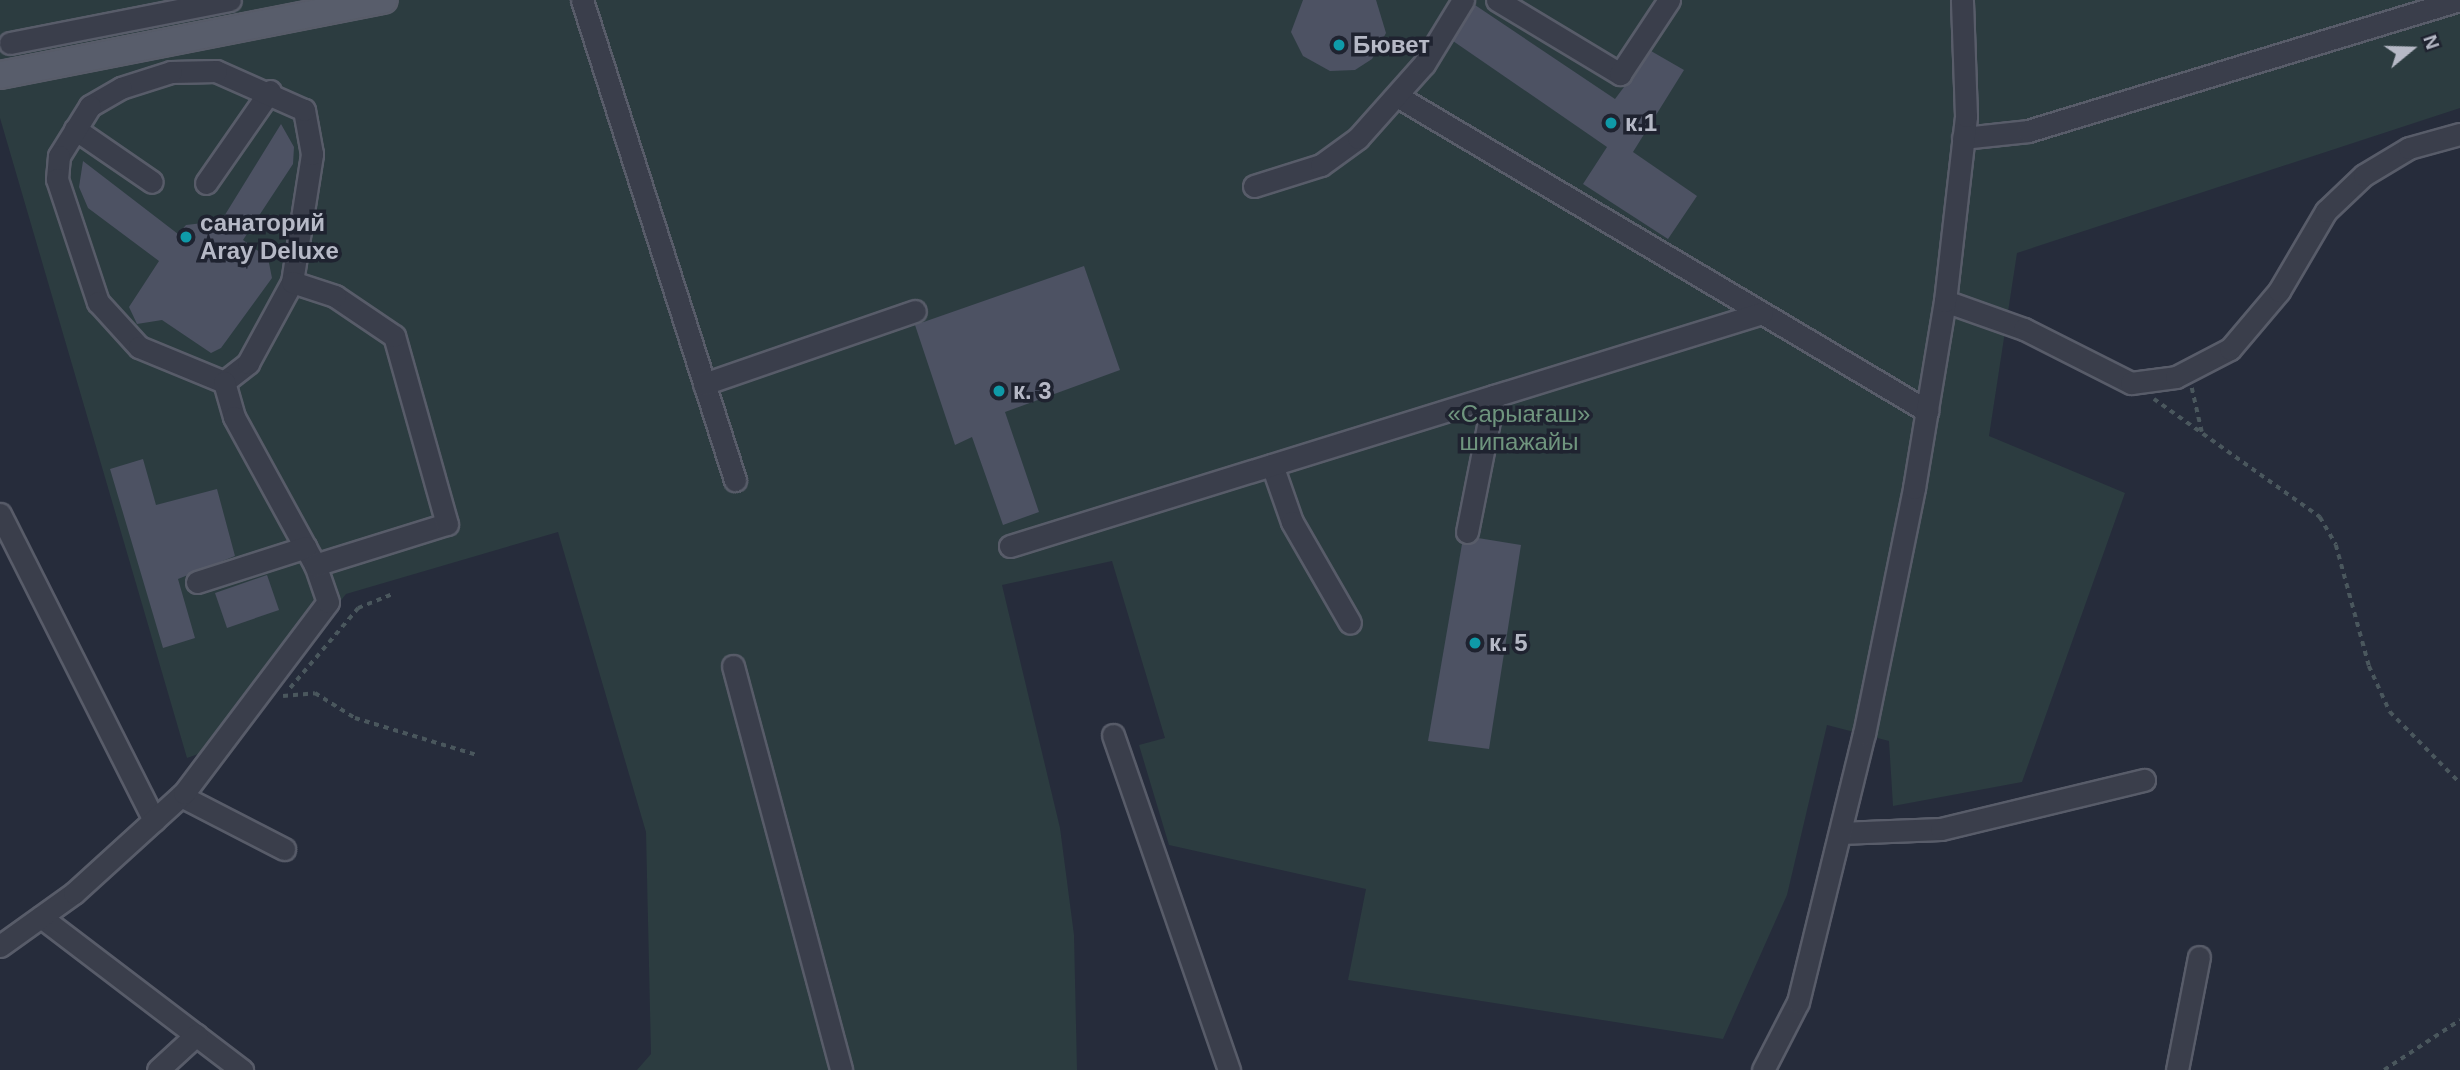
<!DOCTYPE html>
<meta charset="utf-8">
<style>
body{margin:0}
#map{position:relative;width:2460px;height:1070px;overflow:hidden;background:#262c3b;font-family:Arial,sans-serif}
div>[style]{position:absolute}
[style*='--x']{left:calc(var(--x)*1px);top:calc(var(--y)*1px);width:calc(var(--w)*1px);rotate:calc(var(--a)*1deg)}
.green>*{inset:0;background:#2c3c40}
.building>*{inset:0;background:#4d5263;transform-origin:0 0}
.path>*{height:3.5px;margin-top:-1.75px;transform-origin:0;background:repeating-linear-gradient(90deg,#4a575d 0 5px,transparent 0 10px)}
.roads{filter:drop-shadow(2px 0 #585c69) drop-shadow(-2px 0 #585c69) drop-shadow(0 2px #585c69) drop-shadow(0 -2px #585c69)}
.minor>*{height:21px;margin:-10.5px;padding:0 10.5px;transform-origin:10.5px;border-radius:10.5px;background:#3a3e4b}
.major>*{height:26px;margin:-13px;padding:0 13px;transform-origin:13px;border-radius:13px;background:#585d6b}
.dots>*{width:19px;height:19px;translate:-50% -50%;box-sizing:border-box;border:4px solid #1f2330;border-radius:50%}
span{translate:-50% -50%;white-space:nowrap;text-align:center;line-height:1.15;-webkit-text-stroke:7px #1f2330;paint-order:stroke}
.poi-label{font-size:24px;color:#b6b9c6;font-weight:700}
.left{translate:0 -50%;text-align:left}
.park-label{font-size:24px;color:#6f957e}
.north{position:absolute;left:2376px;top:14px;width:70px;height:70px;-webkit-text-stroke:5px #1f2330;paint-order:stroke;rotate:71deg;font-size:19px;font-weight:700;line-height:28px;text-align:center;color:#b6b9c6}
.north::after{content:'';display:block;margin:auto;width:24px;height:32px;background:#b6b9c6;clip-path:polygon(50% 0,100% 100%,50% 72%,0 100%)}
</style>
<div id="map">
<div class="green">
<div style="clip-path:polygon(0 0,2460px 0,2460px 108px,2017px 253px,1989px 436px,2125px 493px,2022px 782px,1893px 806px,1889px 741px,1827px 725px,1787px 895px,1723px 1039px,1348px 980px,1366px 889px,1169px 845px,1139px 745px,1165px 738px,1112px 561px,1002px 585px,1060px 828px,1074px 935px,1077px 1070px,637px 1070px,651px 1054px,646px 832px,558px 532px,346px 594px,234px 736px,222px 724px,201px 753px,187px 758px,0 118px)"></div>
</div>
<div class="building">
<div style="clip-path:polygon(1303px 0,1376px 0,1386px 33px,1372px 59px,1355px 70px,1330px 71px,1303px 56px,1291px 32px)"></div>
<div style="clip-path:polygon(1475px 5px,1615px 99px,1651px 51px,1684px 70px,1633px 152px,1697px 196px,1668px 239px,1583px 184px,1607px 147px,1453px 41px)"></div>
<div style="clip-path:polygon(281px 124px,294px 147px,293px 164px,243px 240px,268px 258px,272px 278px,221px 348px,211px 353px,162px 320px,137px 324px,129px 307px,159px 261px,88px 208px,79px 187px,83px 161px,178px 234px,186px 225px,203px 223px,215px 231px)"></div>
<div style="clip-path:polygon(1084px 266px,1120px 370px,1005px 412px,1039px 512px,1003px 525px,972px 437px,955px 445px,915px 325px)"></div>
<div style="clip-path:polygon(143px 459px,156px 505px,217px 489px,235px 556px,178px 579px,195px 638px,163px 648px,110px 469px)"></div>
<div style="clip-path:polygon(1478px 538px,1521px 545px,1489px 749px,1428px 741px,1462px 544px)"></div>
<div style="left:267px;top:575px;width:37px;height:55px;rotate:71deg"></div>
</div>
<div class="path">
<div style="--x:2192;--y:388;--w:45;--a:77.2"></div>
<div style="--x:2154;--y:399;--w:204;--a:35.4"></div>
<div style="--x:2320;--y:517;--w:32;--a:60"></div>
<div style="--x:2336;--y:545;--w:125;--a:74.7"></div>
<div style="--x:2369;--y:666;--w:51;--a:65.5"></div>
<div style="--x:2390;--y:712;--w:100;--a:45.4"></div>
<div style="--x:290;--y:688;--w:105;--a:-49.6"></div>
<div style="--x:358;--y:608;--w:37;--a:-22"></div>
<div style="--x:283;--y:696;--w:32;--a:-5"></div>
<div style="--x:315;--y:693;--w:47;--a:32"></div>
<div style="--x:355;--y:718;--w:127;--a:16.9"></div>
<div style="--x:2384;--y:1070;--w:91;--a:-33.3"></div>
</div>
<div class="roads">
<div class="minor">
<div style="--x:582;--y:0;--w:504;--a:72.32"></div>
<div style="--x:1497;--y:0;--w:144;--a:31"></div>
<div style="--x:1620;--y:74;--w:89;--a:-56.5"></div>
<div style="--x:10;--y:43;--w:224;--a:-11.1"></div>
<div style="--x:1397;--y:96;--w:617;--a:30.72"></div>
<div style="--x:75;--y:129;--w:93;--a:34.5"></div>
<div style="--x:1963;--y:138;--w:65;--a:-6.1"></div>
<div style="--x:2028;--y:131;--w:451;--a:-16.9"></div>
<div style="--x:206;--y:183;--w:112;--a:-55.2"></div>
<div style="--x:1254;--y:186;--w:70;--a:-17.4"></div>
<div style="--x:1321;--y:165;--w:46;--a:-36.1"></div>
<div style="--x:1358;--y:138;--w:99;--a:-48.3"></div>
<div style="--x:1424;--y:64;--w:75;--a:-58.6"></div>
<div style="--x:1945;--y:301;--w:84;--a:19.5"></div>
<div style="--x:2024;--y:329;--w:120;--a:26.8"></div>
<div style="--x:2131;--y:383;--w:45;--a:-7.6"></div>
<div style="--x:2176;--y:377;--w:61;--a:-27.4"></div>
<div style="--x:2230;--y:349;--w:76;--a:-49.8"></div>
<div style="--x:2279;--y:291;--w:93;--a:-59.6"></div>
<div style="--x:2326;--y:211;--w:52;--a:-43.5"></div>
<div style="--x:2364;--y:175;--w:52;--a:-31"></div>
<div style="--x:2409;--y:148;--w:53;--a:-15.4"></div>
<div style="--x:224;--y:382;--w:31;--a:-38"></div>
<div style="--x:248;--y:363;--w:92;--a:-61.5"></div>
<div style="--x:292;--y:282;--w:130;--a:-81.1"></div>
<div style="--x:312;--y:154;--w:45;--a:-100.3"></div>
<div style="--x:304;--y:110;--w:96;--a:-156.1"></div>
<div style="--x:216;--y:71;--w:45;--a:178.7"></div>
<div style="--x:171;--y:72;--w:52;--a:162.3"></div>
<div style="--x:121;--y:88;--w:36;--a:150"></div>
<div style="--x:90;--y:106;--w:59;--a:121.8"></div>
<div style="--x:59;--y:156;--w:23;--a:95"></div>
<div style="--x:57;--y:179;--w:130;--a:71.6"></div>
<div style="--x:98;--y:302;--w:61;--a:47.7"></div>
<div style="--x:139;--y:347;--w:92;--a:22.4"></div>
<div style="--x:224;--y:382;--w:36;--a:74"></div>
<div style="--x:234;--y:417;--w:169;--a:61.3"></div>
<div style="--x:704;--y:384;--w:223;--a:-19.1"></div>
<div style="--x:1272;--y:465;--w:60;--a:70.7"></div>
<div style="--x:1292;--y:522;--w:116;--a:60.1"></div>
<div style="--x:0;--y:514;--w:343;--a:63.3"></div>
<div style="--x:1467;--y:532;--w:139;--a:-78.8"></div>
<div style="--x:1010;--y:546;--w:787;--a:-17.22"></div>
<div style="--x:197;--y:582;--w:114;--a:-17.8"></div>
<div style="--x:733;--y:666;--w:418;--a:75"></div>
<div style="--x:1113;--y:735;--w:355;--a:70.9"></div>
<div style="--x:181;--y:796;--w:116;--a:27.2"></div>
<div style="--x:1840;--y:833;--w:101;--a:-2.3"></div>
<div style="--x:1941;--y:829;--w:209;--a:-13.6"></div>
<div style="--x:41;--y:917;--w:253;--a:37.3"></div>
<div style="--x:0;--y:946;--w:91;--a:-35.6"></div>
<div style="--x:74;--y:893;--w:149;--a:-42.3"></div>
<div style="--x:184;--y:793;--w:239;--a:-53"></div>
<div style="--x:328;--y:602;--w:39;--a:-109"></div>
<div style="--x:315;--y:565;--w:138;--a:-17.3"></div>
<div style="--x:447;--y:524;--w:195;--a:-105.7"></div>
<div style="--x:394;--y:336;--w:71;--a:-145.9"></div>
<div style="--x:335;--y:296;--w:45;--a:-162"></div>
<div style="--x:158;--y:1070;--w:52;--a:-42.6"></div>
<div style="--x:1763;--y:1070;--w:76;--a:-62.8"></div>
<div style="--x:1798;--y:1002;--w:276;--a:-76.2"></div>
<div style="--x:1864;--y:734;--w:251;--a:-78.5"></div>
<div style="--x:1914;--y:488;--w:190;--a:-80.6"></div>
<div style="--x:1945;--y:301;--w:186;--a:-83.5"></div>
<div style="--x:1966;--y:116;--w:116;--a:-92"></div>
<div style="--x:2177;--y:1070;--w:115;--a:-79"></div>
</div>
<div class="major">
<div style="--x:0;--y:75;--w:391;--a:-11.1"></div>
</div>
</div>
<div class="dots">
<div style="left:1339px;top:45px;background:#0f9aa8"></div>
<div style="left:1611px;top:123px;background:#0f9aa8"></div>
<div style="left:186px;top:237px;background:#0f9aa8"></div>
<div style="left:999px;top:391px;background:#0f9aa8"></div>
<div style="left:1475px;top:643px;background:#0f9aa8"></div>
</div>
<div class="poi-label">
<span class="left" style="left:1353px;top:45px">Бювет</span>
<span class="left" style="left:1625px;top:123px">к.1</span>
<span class="left" style="left:200px;top:237px">санаторий<br>Aray Deluxe</span>
<span class="left" style="left:1013px;top:391px">к. 3</span>
<span class="left" style="left:1489px;top:643px">к. 5</span>
</div>
<div class="park-label">
<span style="left:1519px;top:428px">«Сарыағаш»<br>шипажайы</span>
</div>
<div class="north">N</div>
</div>
